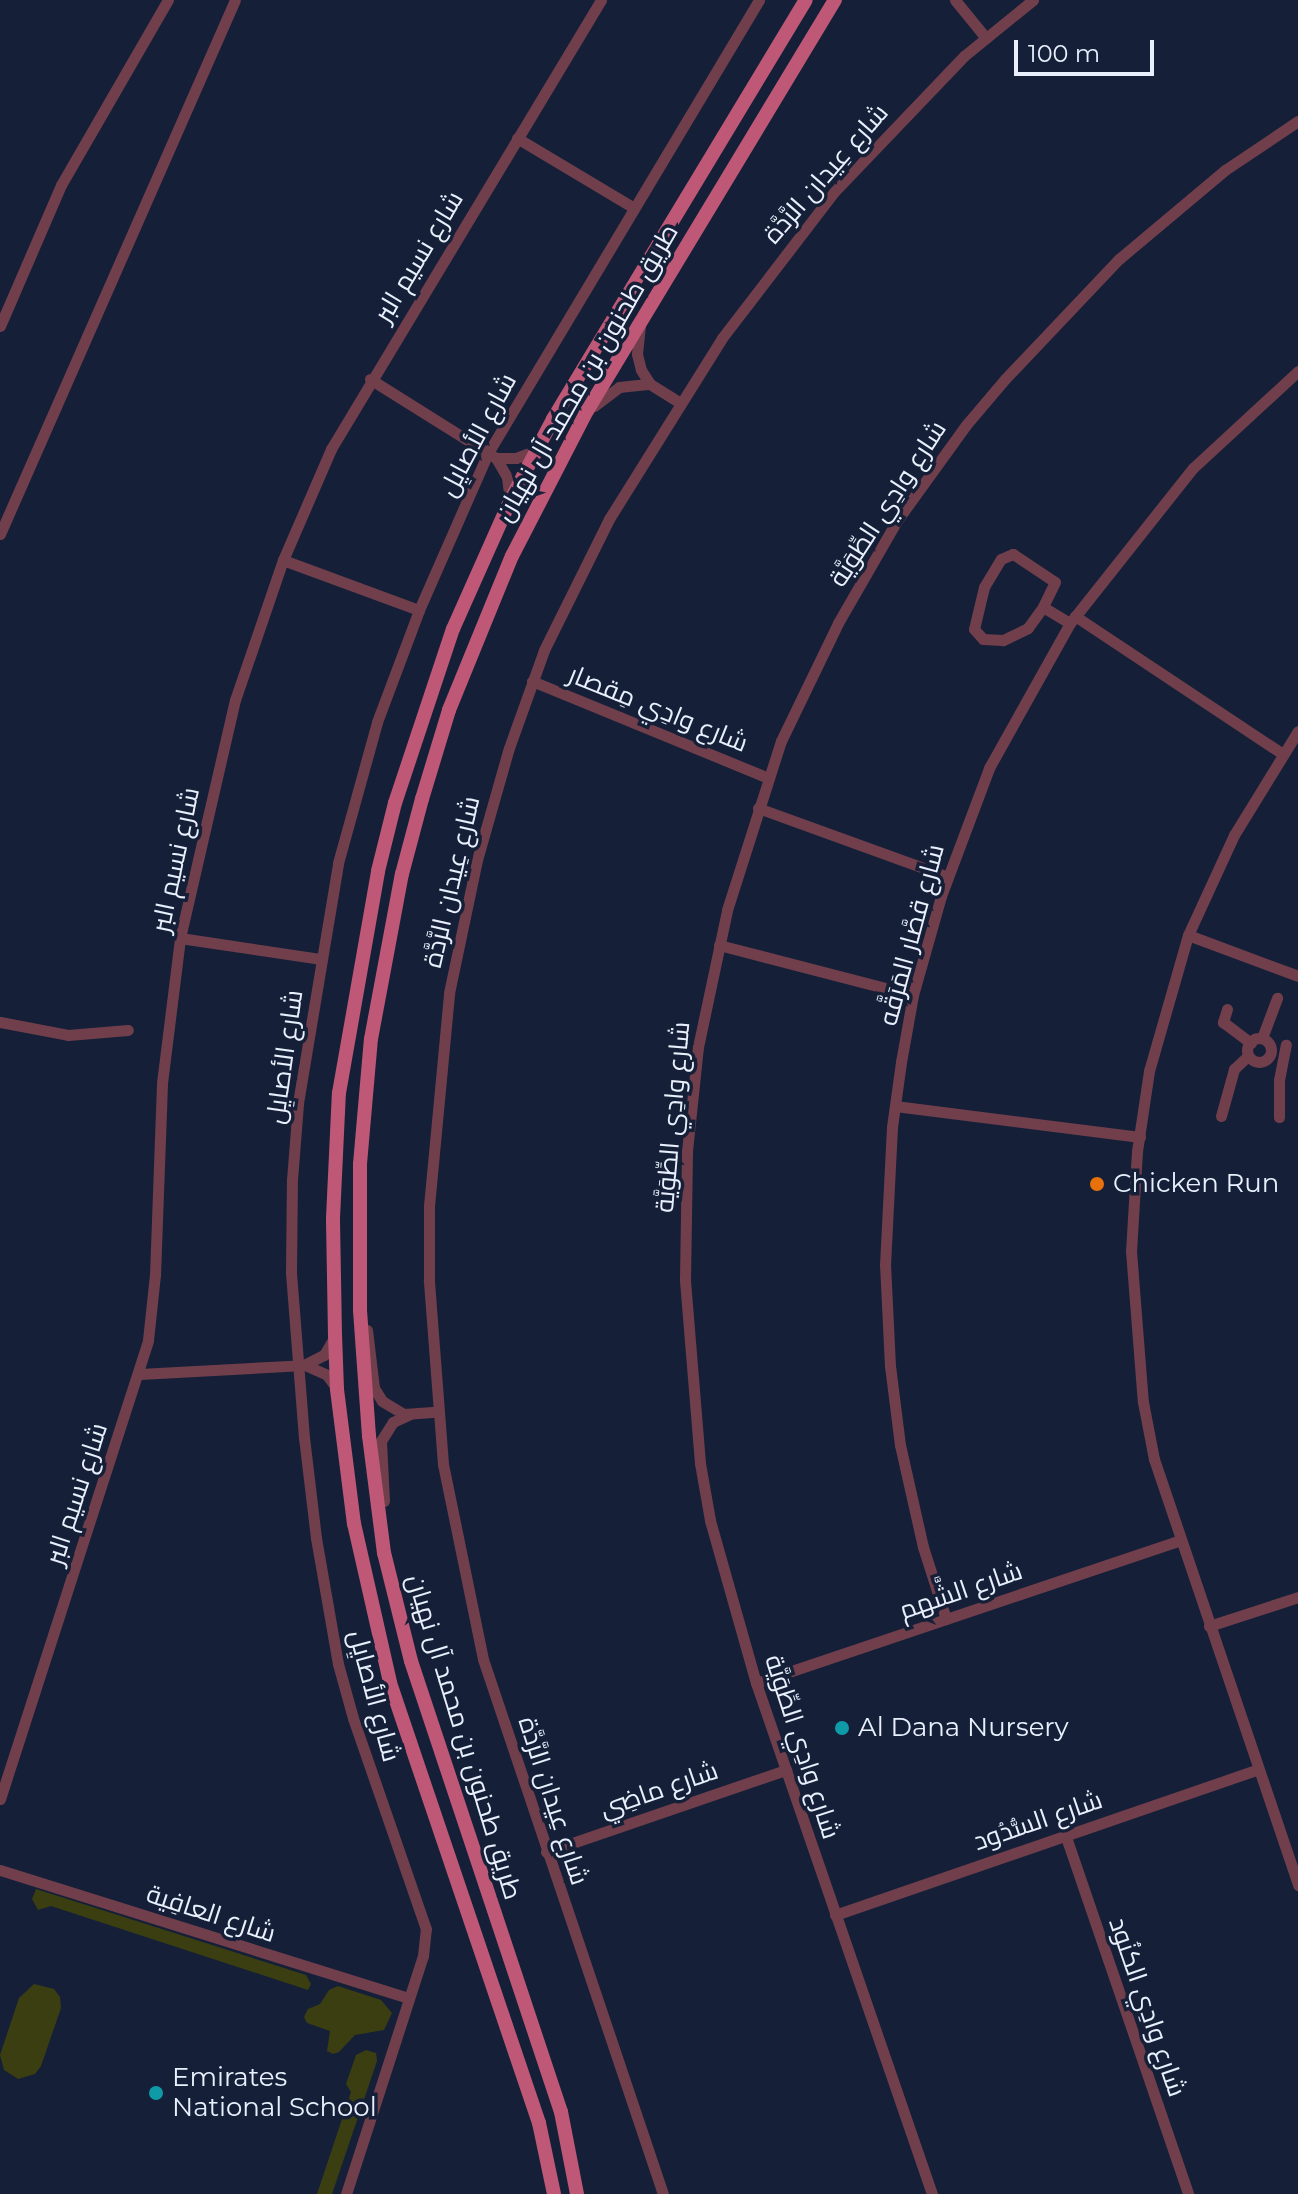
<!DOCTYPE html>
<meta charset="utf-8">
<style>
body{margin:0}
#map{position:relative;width:1298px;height:2194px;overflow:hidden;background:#152038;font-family:Montserrat,Cairo,sans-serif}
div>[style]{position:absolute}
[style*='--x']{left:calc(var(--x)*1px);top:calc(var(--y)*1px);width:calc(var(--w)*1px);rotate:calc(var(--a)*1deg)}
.green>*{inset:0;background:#3a3e10}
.minor>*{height:11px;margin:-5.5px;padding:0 5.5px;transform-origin:5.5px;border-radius:5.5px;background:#713f4c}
.minor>.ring{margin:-5.5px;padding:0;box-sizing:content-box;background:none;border:11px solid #713f4c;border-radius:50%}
.major>*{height:14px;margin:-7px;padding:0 7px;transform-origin:7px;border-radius:7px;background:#bf5876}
.dots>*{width:22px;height:22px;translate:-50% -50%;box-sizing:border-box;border:4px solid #152038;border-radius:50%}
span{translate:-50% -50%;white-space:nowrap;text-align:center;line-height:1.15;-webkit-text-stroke:7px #152038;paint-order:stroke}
.street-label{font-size:26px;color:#e9f0fd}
.poi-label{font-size:26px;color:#e9f0fd}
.left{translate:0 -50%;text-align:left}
.scale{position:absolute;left:1014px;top:40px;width:140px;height:36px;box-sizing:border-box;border:4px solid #e9f0fd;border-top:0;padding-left:10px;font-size:24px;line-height:28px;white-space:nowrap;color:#e9f0fd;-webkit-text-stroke:6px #152038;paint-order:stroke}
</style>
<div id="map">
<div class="green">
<div style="clip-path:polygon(36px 1889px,306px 1975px,311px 1984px,308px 1990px,51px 1906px,38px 1910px,32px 1899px)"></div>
<div style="clip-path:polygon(34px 1984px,54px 1989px,60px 1997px,61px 2008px,41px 2066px,35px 2074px,18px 2079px,4px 2070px,0 2055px,19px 1998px)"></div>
<div style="clip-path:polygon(338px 1986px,381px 2000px,392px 2013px,384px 2030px,355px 2035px,339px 2052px,333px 2054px,327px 2051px,330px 2031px,307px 2023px,304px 2017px,308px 2009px,320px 2004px,329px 1990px)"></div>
<div style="clip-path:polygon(366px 2050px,376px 2053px,377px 2061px,332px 2194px,317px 2194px,351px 2092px,346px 2084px,356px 2055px)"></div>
</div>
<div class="minor">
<div style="--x:955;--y:0;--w:49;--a:50.8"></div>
<div style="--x:517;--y:138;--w:136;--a:30.9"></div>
<div style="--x:640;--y:325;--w:29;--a:96"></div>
<div style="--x:637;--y:354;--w:16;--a:76"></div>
<div style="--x:641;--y:370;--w:17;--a:57"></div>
<div style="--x:650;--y:384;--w:34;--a:32"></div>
<div style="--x:0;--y:326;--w:154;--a:-66.6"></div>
<div style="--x:61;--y:185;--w:214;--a:-60"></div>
<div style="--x:370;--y:379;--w:149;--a:32.1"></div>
<div style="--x:496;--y:458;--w:20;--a:0"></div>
<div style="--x:516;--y:458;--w:22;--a:-21"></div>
<div style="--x:594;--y:406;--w:31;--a:-37"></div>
<div style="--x:619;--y:387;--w:31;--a:-6"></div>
<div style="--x:496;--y:458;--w:22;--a:60"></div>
<div style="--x:507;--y:477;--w:24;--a:83"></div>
<div style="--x:0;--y:534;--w:583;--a:-66.25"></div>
<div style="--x:283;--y:560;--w:145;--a:20.2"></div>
<div style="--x:1043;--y:607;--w:26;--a:126"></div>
<div style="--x:1028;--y:628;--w:28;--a:154"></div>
<div style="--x:1003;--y:640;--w:20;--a:-177"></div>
<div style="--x:983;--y:639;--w:13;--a:-132"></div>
<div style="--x:974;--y:629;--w:43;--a:-76.6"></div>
<div style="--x:984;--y:587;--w:33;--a:-59"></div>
<div style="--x:1001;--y:559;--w:13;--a:-23"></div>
<div style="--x:1013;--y:554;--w:50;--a:33.7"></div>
<div style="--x:1055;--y:582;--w:28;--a:116"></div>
<div style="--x:1043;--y:607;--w:31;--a:31"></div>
<div style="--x:1075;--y:616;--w:247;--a:33.6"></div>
<div style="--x:532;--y:681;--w:255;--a:22.3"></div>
<div style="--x:1298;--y:731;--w:122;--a:121.6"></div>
<div style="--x:1234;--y:835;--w:110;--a:114.7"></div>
<div style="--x:1188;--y:935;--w:141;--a:106"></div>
<div style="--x:1149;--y:1071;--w:81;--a:98.5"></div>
<div style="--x:1137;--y:1151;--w:100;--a:93.4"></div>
<div style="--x:1131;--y:1251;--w:151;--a:85.5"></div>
<div style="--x:1143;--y:1402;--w:58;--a:79.1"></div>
<div style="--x:1154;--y:1459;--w:450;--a:71.3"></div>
<div style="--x:758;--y:808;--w:200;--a:19.9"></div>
<div style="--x:1188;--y:935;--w:117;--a:20.4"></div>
<div style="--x:180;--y:938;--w:143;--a:8.5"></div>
<div style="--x:719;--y:945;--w:200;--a:14.5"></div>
<div style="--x:1227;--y:1009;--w:14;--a:107"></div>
<div style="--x:1223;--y:1022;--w:35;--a:37"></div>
<div style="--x:0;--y:1022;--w:69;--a:10.8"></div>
<div style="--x:68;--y:1035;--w:60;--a:-4.8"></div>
<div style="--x:1262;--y:1038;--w:43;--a:-69.4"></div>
<div class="ring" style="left:1247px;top:1038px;width:13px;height:13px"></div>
<div style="--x:895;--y:1106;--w:247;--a:7.2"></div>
<div style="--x:1221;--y:1116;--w:49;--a:-74.5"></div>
<div style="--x:1234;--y:1069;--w:19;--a:-43"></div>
<div style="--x:1279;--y:1117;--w:37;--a:-90"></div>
<div style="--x:1279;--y:1080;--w:36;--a:-79"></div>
<div style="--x:367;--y:1330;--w:58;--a:83.1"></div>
<div style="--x:374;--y:1388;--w:15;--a:58"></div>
<div style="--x:382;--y:1401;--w:26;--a:31"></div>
<div style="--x:404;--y:1414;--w:32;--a:-4"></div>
<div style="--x:305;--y:1365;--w:24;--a:24"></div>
<div style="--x:327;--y:1375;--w:17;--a:54"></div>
<div style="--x:140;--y:1374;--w:164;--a:-3.1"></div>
<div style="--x:304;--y:1365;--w:22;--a:-27"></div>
<div style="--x:324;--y:1355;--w:20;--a:-60"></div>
<div style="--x:384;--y:1501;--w:60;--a:-92.9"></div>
<div style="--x:381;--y:1441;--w:22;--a:-58"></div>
<div style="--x:393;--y:1422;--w:19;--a:-25"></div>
<div style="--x:946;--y:1619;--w:76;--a:-107.7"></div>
<div style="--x:923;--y:1547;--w:105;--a:-102.7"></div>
<div style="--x:900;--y:1445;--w:80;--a:-97.2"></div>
<div style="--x:890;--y:1366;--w:101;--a:-92.8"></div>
<div style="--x:885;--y:1265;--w:138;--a:-87.1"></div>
<div style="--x:892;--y:1127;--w:66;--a:-82.1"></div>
<div style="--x:901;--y:1062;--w:68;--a:-79.8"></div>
<div style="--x:913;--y:995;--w:103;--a:-74.2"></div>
<div style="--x:941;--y:896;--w:137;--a:-69.4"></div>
<div style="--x:989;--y:768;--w:166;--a:-60.8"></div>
<div style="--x:1070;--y:623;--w:198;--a:-51.6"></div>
<div style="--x:1193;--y:468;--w:143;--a:-42.7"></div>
<div style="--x:1209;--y:1626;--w:94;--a:-18"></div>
<div style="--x:756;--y:1683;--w:446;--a:-18.6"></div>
<div style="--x:0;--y:1799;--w:482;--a:-72.1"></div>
<div style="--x:148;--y:1340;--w:65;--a:-83.9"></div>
<div style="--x:155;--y:1275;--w:192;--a:-87.9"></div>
<div style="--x:162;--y:1083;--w:146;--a:-82.9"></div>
<div style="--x:180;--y:938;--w:244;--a:-77"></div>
<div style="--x:235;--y:700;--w:148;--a:-71.1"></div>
<div style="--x:283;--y:560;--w:121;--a:-66.6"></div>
<div style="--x:331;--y:449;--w:524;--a:-58.98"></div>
<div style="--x:1065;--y:1834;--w:380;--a:71.1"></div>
<div style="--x:546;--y:1852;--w:254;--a:-18.9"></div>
<div style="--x:0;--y:1870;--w:428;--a:17.4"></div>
<div style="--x:835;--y:1915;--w:446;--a:-19"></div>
<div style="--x:346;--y:2194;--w:250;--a:-72.1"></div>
<div style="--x:423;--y:1956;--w:27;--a:-84"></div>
<div style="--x:426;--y:1929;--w:223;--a:-109.1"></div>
<div style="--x:353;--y:1718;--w:56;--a:-105.5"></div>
<div style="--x:338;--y:1664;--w:128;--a:-99.9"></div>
<div style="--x:316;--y:1538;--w:101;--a:-96.8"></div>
<div style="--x:304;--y:1438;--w:167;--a:-94.5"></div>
<div style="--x:291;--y:1272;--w:92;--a:-89.4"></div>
<div style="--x:292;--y:1180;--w:77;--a:-85.5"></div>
<div style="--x:298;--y:1103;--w:243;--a:-80.5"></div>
<div style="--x:338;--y:863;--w:146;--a:-74.5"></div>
<div style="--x:377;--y:722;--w:120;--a:-69.4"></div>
<div style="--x:419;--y:610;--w:171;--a:-66.3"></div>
<div style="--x:488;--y:453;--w:528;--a:-59.11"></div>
<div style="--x:663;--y:2194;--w:564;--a:-108.6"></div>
<div style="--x:483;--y:1659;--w:199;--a:-101.6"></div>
<div style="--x:443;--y:1464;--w:185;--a:-94.4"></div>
<div style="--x:429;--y:1280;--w:74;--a:-90"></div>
<div style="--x:429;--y:1206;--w:214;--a:-84.6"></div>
<div style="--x:449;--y:993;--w:136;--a:-78.1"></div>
<div style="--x:477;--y:860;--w:116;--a:-74.1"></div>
<div style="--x:509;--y:748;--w:104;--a:-70.3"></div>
<div style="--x:544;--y:650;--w:146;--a:-63.6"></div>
<div style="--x:609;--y:519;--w:213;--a:-58"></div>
<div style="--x:722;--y:338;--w:184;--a:-52.5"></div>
<div style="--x:834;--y:192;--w:188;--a:-46.3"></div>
<div style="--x:964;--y:56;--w:89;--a:-39.1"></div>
<div style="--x:932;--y:2194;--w:540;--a:-109"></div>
<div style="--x:756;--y:1683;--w:169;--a:-105.8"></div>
<div style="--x:710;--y:1520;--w:58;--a:-100"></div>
<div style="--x:700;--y:1463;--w:185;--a:-94.7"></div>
<div style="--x:685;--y:1279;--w:128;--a:-89.1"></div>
<div style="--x:687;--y:1151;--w:105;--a:-84"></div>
<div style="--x:698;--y:1047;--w:140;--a:-78"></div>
<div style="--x:727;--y:910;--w:177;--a:-72.3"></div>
<div style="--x:781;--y:741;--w:131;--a:-64.2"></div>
<div style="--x:838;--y:623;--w:116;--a:-60.1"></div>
<div style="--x:896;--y:522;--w:120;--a:-54.2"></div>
<div style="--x:966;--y:425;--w:60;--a:-49.7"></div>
<div style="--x:1005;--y:379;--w:166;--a:-46.5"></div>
<div style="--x:1119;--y:259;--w:138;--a:-40"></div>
<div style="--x:1225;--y:170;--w:88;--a:-33.9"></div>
</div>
<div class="major">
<div style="--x:554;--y:2194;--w:73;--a:-101.9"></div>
<div style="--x:539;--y:2123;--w:465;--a:-108.7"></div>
<div style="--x:390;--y:1682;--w:162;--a:-102.8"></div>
<div style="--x:354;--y:1524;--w:136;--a:-97.2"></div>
<div style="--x:337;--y:1389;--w:54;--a:-92.1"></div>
<div style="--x:335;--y:1335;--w:117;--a:-91"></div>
<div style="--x:333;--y:1218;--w:125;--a:-87.3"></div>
<div style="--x:339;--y:1093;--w:225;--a:-80"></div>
<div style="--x:378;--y:871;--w:70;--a:-76"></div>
<div style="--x:395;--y:803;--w:183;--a:-71.6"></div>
<div style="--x:453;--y:629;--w:140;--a:-66"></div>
<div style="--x:510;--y:501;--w:93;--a:-62.3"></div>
<div style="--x:553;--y:419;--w:489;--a:-58.9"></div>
<div style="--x:577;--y:2194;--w:84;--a:-101"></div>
<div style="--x:561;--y:2112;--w:475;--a:-108.4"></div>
<div style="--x:411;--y:1661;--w:111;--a:-104"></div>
<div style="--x:384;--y:1553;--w:118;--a:-97.3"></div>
<div style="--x:369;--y:1436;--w:126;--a:-94.1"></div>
<div style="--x:360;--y:1310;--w:146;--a:-90"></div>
<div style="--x:360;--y:1164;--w:125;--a:-85"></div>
<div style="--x:371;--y:1039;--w:168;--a:-79.4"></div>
<div style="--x:402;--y:874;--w:78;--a:-75.1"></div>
<div style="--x:422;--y:799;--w:93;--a:-73.1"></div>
<div style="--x:449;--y:710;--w:166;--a:-67.8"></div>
<div style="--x:512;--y:556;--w:163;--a:-62.7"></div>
<div style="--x:587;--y:411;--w:480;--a:-58.9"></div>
</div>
<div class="dots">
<div style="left:1097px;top:1184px;background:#e8710a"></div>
<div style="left:842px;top:1728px;background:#0f9aa8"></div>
<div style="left:156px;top:2093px;background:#0f9aa8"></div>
</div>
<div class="street-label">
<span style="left:826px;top:174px;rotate:-49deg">شارع عِيدان الرَّدَّة</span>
<span style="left:419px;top:257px;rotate:-59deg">شارع نسيم البر</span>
<span style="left:587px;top:373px;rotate:-60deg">طريق طحنون بن محمد آل نهيان</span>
<span style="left:478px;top:435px;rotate:-62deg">شارع الأصايِل</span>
<span style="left:888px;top:504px;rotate:-57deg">شارع وادِي الطِّوَيَّة</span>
<span style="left:658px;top:709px;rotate:22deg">شارع وادِي مِقصار</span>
<span style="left:176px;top:860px;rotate:-78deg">شارع نسيم البر</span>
<span style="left:452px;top:882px;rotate:-77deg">شارع عِيدان الرَّدَّة</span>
<span style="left:912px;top:935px;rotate:-75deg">شارع قصَّار المَرَقَّه</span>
<span style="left:285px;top:1057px;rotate:-82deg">شارع الأصايِل</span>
<span style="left:673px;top:1117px;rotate:-85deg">شارع وادِي الطِّوَيَّة</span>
<span style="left:77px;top:1494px;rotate:-72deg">شارع نسيم البر</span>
<span style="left:961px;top:1591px;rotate:-19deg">شارع الشَّهم</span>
<span style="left:374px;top:1696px;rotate:75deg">شارع الأصايِل</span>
<span style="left:464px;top:1737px;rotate:73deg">طريق طحنون بن محمد آل نهيان</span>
<span style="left:802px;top:1747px;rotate:72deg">شارع وادِي الطِّوَيَّة</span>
<span style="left:659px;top:1790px;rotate:-19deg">شارع ماضِي</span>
<span style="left:553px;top:1801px;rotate:72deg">شارع عِيدان الرَّدَّة</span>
<span style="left:1038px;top:1821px;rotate:-19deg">شارع السُّدُود</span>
<span style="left:211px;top:1914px;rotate:18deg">شارع العافِية</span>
<span style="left:1147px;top:2007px;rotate:71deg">شارع وادِي الكنُود</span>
</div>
<div class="poi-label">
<span class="left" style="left:1113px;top:1184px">Chicken Run</span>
<span class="left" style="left:858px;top:1728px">Al Dana Nursery</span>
<span class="left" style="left:172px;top:2093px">Emirates<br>National School</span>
</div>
<div class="scale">100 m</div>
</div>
